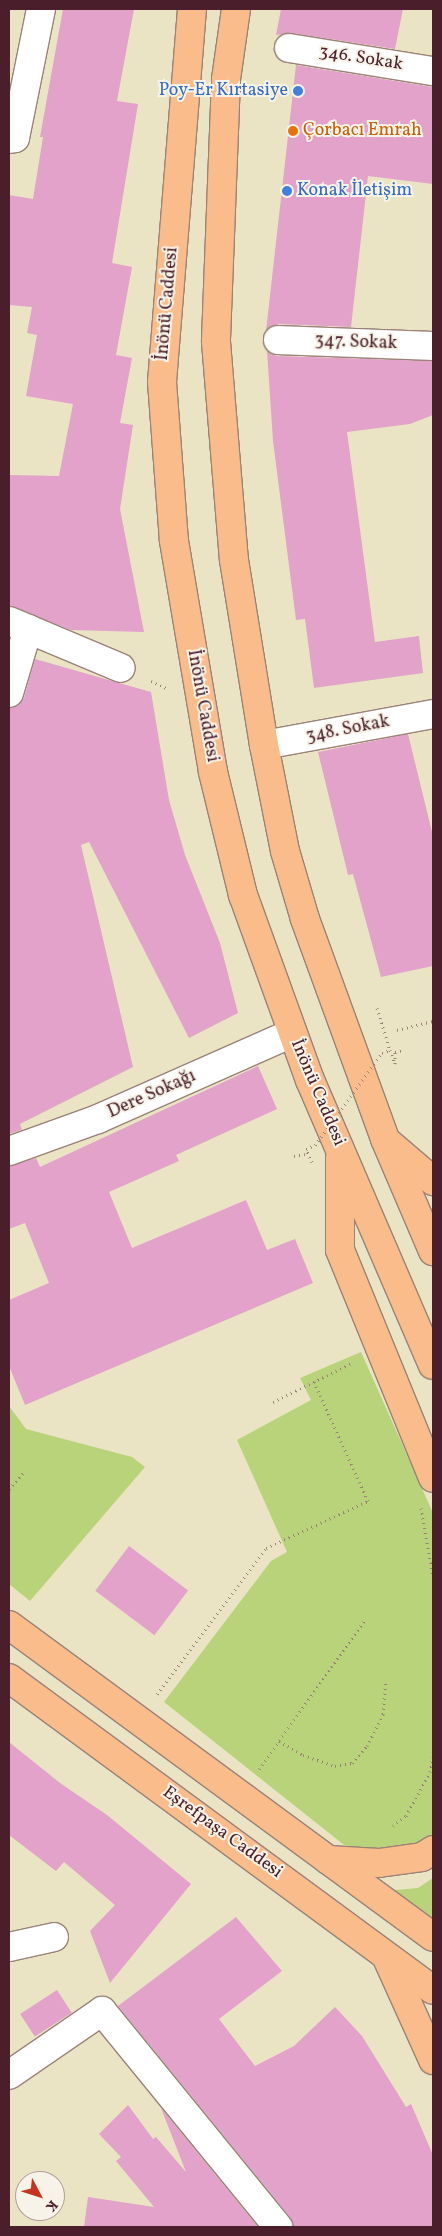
<!DOCTYPE html>
<meta charset="utf-8">
<style>
body{margin:0}
#map{position:relative;width:442px;height:2236px;overflow:hidden;background:#eae4c5;font-family:Vollkorn,serif}
div>[style]{position:absolute}
[style*='--x']{left:calc(var(--x)*1px);top:calc(var(--y)*1px);width:calc(var(--w)*1px);rotate:calc(var(--a)*1deg)}
.green>*{inset:0;background:#b8d379}
.building>*{inset:0;background:#e2a2c9;transform-origin:0 0}
.path>*{height:3px;margin-top:-1.5px;transform-origin:0;background:repeating-linear-gradient(90deg,#9a8278 0 1px,transparent 0 5px)}
.roads{filter:drop-shadow(1px 0 #9a8278) drop-shadow(-1px 0 #9a8278) drop-shadow(0 1px #9a8278) drop-shadow(0 -1px #9a8278)}
.minor>*{height:28px;margin:-14px;padding:0 14px;transform-origin:14px;border-radius:14px;background:#fff}
.major>*{height:28px;margin:-14px;padding:0 14px;transform-origin:14px;border-radius:14px;background:#fabc8b}
.path-bridge>*{height:3px;margin-top:-1.5px;transform-origin:0;background:repeating-linear-gradient(90deg,#9a8278 0 1px,transparent 0 5px)}
.dots>*{width:14px;height:14px;translate:-50% -50%;box-sizing:border-box;border:2px solid #f7f3e8;border-radius:50%}
span{translate:-50% -50%;white-space:nowrap;text-align:center;line-height:1.15;-webkit-text-stroke:4px #f7f3e8;paint-order:stroke}
.street-label{font-size:18px;color:#4a1f2b}
.shop-label{font-size:18px;color:#366cbe}
.right{translate:-100% -50%;text-align:right}
.left{translate:0 -50%;text-align:left}
.food-label{font-size:18px;color:#c56008}
.frame{position:absolute;inset:0;border:10px solid #4a1f2b;pointer-events:none}
.north{position:absolute;left:15px;top:2171px;width:50px;height:50px;box-sizing:border-box;background:#f7f3e8;border:1px solid #b29e9c;border-radius:50%;rotate:130deg;font-size:14px;font-weight:700;line-height:20px;text-align:center;color:#4a1f2b}
.north::after{content:'';display:block;margin:auto;width:18px;height:22px;background:#c8321e;clip-path:polygon(50% 0,100% 100%,50% 72%,0 100%)}
</style>
<div id="map">
<div class="green">
<div style="clip-path:polygon(361px 1352px,433px 1513px,433px 1843px,358px 1856px,164px 1702px,271px 1561px,287px 1552px,237px 1440px,311px 1400px,300px 1378px)"></div>
<div style="clip-path:polygon(9px 1406px,26px 1429px,132px 1457px,145px 1467px,30px 1601px,9px 1584px)"></div>
<div style="clip-path:polygon(433px 1878px,433px 1925px,384px 1891px,418px 1888px)"></div>
</div>
<div class="building">
<div style="clip-path:polygon(63px 9px,134px 9px,117px 101px,138px 104px,112px 263px,132px 267px,116px 355px,132px 358px,120px 423px,133px 425px,120px 509px,144px 632px,71px 630px,9px 606px,9px 475px,59px 476px,73px 404px,26px 396px,37px 335px,27px 333px,32px 307px,9px 305px,9px 195px,33px 199px,43px 137px,40px 137px)"></div>
<div style="clip-path:polygon(281px 9px,403px 9px,395px 49px,291px 33px,276px 35px)"></div>
<div style="clip-path:polygon(296px 65px,433px 87px,433px 184px,368px 176px,351px 327px,279px 324px,266px 331px)"></div>
<div style="clip-path:polygon(267px 351px,277px 356px,433px 361px,433px 415px,410px 424px,347px 432px,375px 642px,419px 636px,423px 673px,314px 688px,305px 619px,296px 620px,273px 441px)"></div>
<div style="clip-path:polygon(35px 659px,151px 692px,169px 800px,185px 855px,220px 943px,238px 1013px,189px 1038px,89px 842px,81px 845px,133px 1067px,20px 1124px,22px 1130px,9px 1134px,9px 708px,19px 705px,24px 698px)"></div>
<div style="clip-path:polygon(408px 734px,433px 836px,433px 966px,381px 977px,353px 874px,348px 875px,318px 752px)"></div>
<div style="clip-path:polygon(258px 1066px,277px 1109px,176px 1155px,179px 1161px,109px 1192px,132px 1248px,246px 1200px,267px 1250px,295px 1239px,313px 1283px,25px 1405px,9px 1366px,9px 1300px,49px 1283px,25px 1223px,9px 1229px,9px 1166px,36px 1158px,40px 1167px)"></div>
<div style="left:129px;top:1546px;width:74px;height:56px;rotate:37deg"></div>
<div style="clip-path:polygon(9px 1742px,60px 1783px,107px 1815px,191px 1884px,110px 1983px,90px 1931px,115px 1905px,64px 1862px,56px 1871px,9px 1835px)"></div>
<div style="clip-path:polygon(236px 1917px,282px 1971px,219px 2019px,255px 2066px,294px 2046px,335px 2007px,362px 2036px,406px 2107px,411px 2104px,433px 2155px,433px 2227px,293px 2227px,290px 2217px,118px 2006px)"></div>
<div style="left:57px;top:1990px;width:27px;height:44px;rotate:57deg"></div>
<div style="clip-path:polygon(128px 2105px,153px 2139px,156px 2137px,186px 2172px,161px 2108px,258px 2227px,84px 2227px,88px 2197px,154px 2207px,116px 2161px,121px 2157px,99px 2134px)"></div>
</div>
<div class="path">
<div style="--x:151;--y:681;--w:17;--a:25"></div>
<div style="--x:377;--y:1008;--w:44;--a:72.8"></div>
<div style="--x:397;--y:1030;--w:37;--a:-14"></div>
<div style="--x:395;--y:1064;--w:12;--a:-90"></div>
<div style="--x:395;--y:1052;--w:8;--a:-14"></div>
<div style="--x:294;--y:1156;--w:11;--a:-10"></div>
<div style="--x:273;--y:1402;--w:88;--a:-26.3"></div>
<div style="--x:9;--y:1489;--w:21;--a:-49"></div>
<div style="--x:421;--y:1508;--w:70;--a:80.1"></div>
<div style="--x:157;--y:1694;--w:182;--a:-53.3"></div>
<div style="--x:266;--y:1548;--w:112;--a:-24.7"></div>
<div style="--x:368;--y:1501;--w:131;--a:-114.4"></div>
<div style="--x:279;--y:1741;--w:28;--a:30"></div>
<div style="--x:303;--y:1755;--w:34;--a:19"></div>
<div style="--x:335;--y:1766;--w:17;--a:-10"></div>
<div style="--x:352;--y:1763;--w:23;--a:-49"></div>
<div style="--x:367;--y:1746;--w:36;--a:-63"></div>
<div style="--x:383;--y:1714;--w:33;--a:-85"></div>
<div style="--x:259;--y:1769;--w:183;--a:-54.6"></div>
<div style="--x:393;--y:1826;--w:16;--a:-38"></div>
<div style="--x:406;--y:1816;--w:50;--a:-61.4"></div>
<div style="--x:430;--y:1772;--w:15;--a:-79"></div>
</div>
<div class="roads">
<div class="minor">
<div style="--x:289;--y:48;--w:146;--a:9.1"></div>
<div style="--x:9;--y:139;--w:6;--a:-9"></div>
<div style="--x:15;--y:138;--w:132;--a:-78.6"></div>
<div style="--x:278;--y:340;--w:155;--a:2.2"></div>
<div style="--x:9;--y:621;--w:121;--a:22.8"></div>
<div style="--x:9;--y:693;--w:67;--a:-73.5"></div>
<div style="--x:264;--y:745;--w:172;--a:-10.4"></div>
<div style="--x:9;--y:1151;--w:95;--a:-19.8"></div>
<div style="--x:98;--y:1119;--w:212;--a:-23.9"></div>
<div style="--x:9;--y:1947;--w:46;--a:-12.5"></div>
<div style="--x:9;--y:2075;--w:113;--a:-34.5"></div>
<div style="--x:102;--y:2011;--w:279;--a:50.8"></div>
</div>
<div class="major">
<div style="--x:192;--y:9;--w:374;--a:94.6"></div>
<div style="--x:162;--y:382;--w:159;--a:85.7"></div>
<div style="--x:174;--y:541;--w:234;--a:80.4"></div>
<div style="--x:213;--y:772;--w:127;--a:76.3"></div>
<div style="--x:243;--y:895;--w:197;--a:70.1"></div>
<div style="--x:310;--y:1080;--w:310;--a:66.7"></div>
<div style="--x:236;--y:9;--w:71;--a:98.1"></div>
<div style="--x:226;--y:79;--w:263;--a:92.2"></div>
<div style="--x:216;--y:342;--w:219;--a:85.3"></div>
<div style="--x:234;--y:560;--w:187;--a:80.8"></div>
<div style="--x:264;--y:745;--w:108;--a:78.8"></div>
<div style="--x:285;--y:851;--w:71;--a:73.6"></div>
<div style="--x:305;--y:919;--w:234;--a:70"></div>
<div style="--x:385;--y:1139;--w:122;--a:66.8"></div>
<div style="--x:390;--y:1144;--w:57;--a:40.7"></div>
<div style="--x:340;--y:1158;--w:92;--a:90"></div>
<div style="--x:340;--y:1250;--w:246;--a:67.8"></div>
<div style="--x:9;--y:1625;--w:526;--a:36.35"></div>
<div style="--x:9;--y:1678;--w:526;--a:36.35"></div>
<div style="--x:328;--y:1860;--w:51;--a:3.4"></div>
<div style="--x:379;--y:1863;--w:43;--a:-7.9"></div>
<div style="--x:422;--y:1857;--w:13;--a:-32"></div>
<div style="--x:387;--y:1958;--w:112;--a:65.7"></div>
</div>
</div>
<div class="path-bridge">
<div style="--x:312;--y:1162;--w:14;--a:-115"></div>
<div style="--x:306;--y:1149;--w:10;--a:-24"></div>
<div style="--x:315;--y:1145;--w:114;--a:-53.9"></div>
<div style="--x:382;--y:1053;--w:9;--a:-21"></div>
<div style="--x:390;--y:1050;--w:15;--a:70"></div>
</div>
<div class="dots">
<div style="left:298px;top:91px;background:#3f7fe0"></div>
<div style="left:293px;top:131px;background:#e8710a"></div>
<div style="left:287px;top:191px;background:#3f7fe0"></div>
</div>
<div class="street-label">
<span style="left:361px;top:59px;rotate:9deg">346. Sokak</span>
<span style="left:168px;top:304px;rotate:-85deg">İnönü Caddesi</span>
<span style="left:356px;top:343px;rotate:2deg">347. Sokak</span>
<span style="left:202px;top:706px;rotate:80deg">İnönü Caddesi</span>
<span style="left:348px;top:730px;rotate:-11deg">348. Sokak</span>
<span style="left:317px;top:1093px;rotate:67deg">İnönü Caddesi</span>
<span style="left:152px;top:1095px;rotate:-24deg">Dere Sokağı</span>
<span style="left:222px;top:1833px;rotate:36deg">Eşrefpaşa Caddesi</span>
</div>
<div class="shop-label">
<span class="right" style="left:288px;top:91px">Poy-Er Kırtasiye</span>
<span class="left" style="left:297px;top:191px">Konak İletişim</span>
</div>
<div class="food-label">
<span class="left" style="left:303px;top:131px">Çorbacı Emrah</span>
</div>
<div class="frame"></div>
<div class="north">K</div>
</div>
